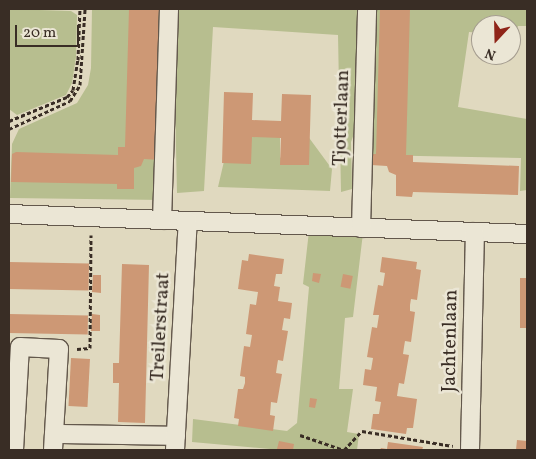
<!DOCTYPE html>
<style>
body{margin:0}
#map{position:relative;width:536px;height:459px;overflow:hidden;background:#e0d9bf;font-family:Vollkorn,serif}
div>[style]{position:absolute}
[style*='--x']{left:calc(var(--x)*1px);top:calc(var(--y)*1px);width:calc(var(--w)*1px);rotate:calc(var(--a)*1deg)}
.green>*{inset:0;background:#b7be8f}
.building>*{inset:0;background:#cd9875;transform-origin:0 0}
.path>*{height:3px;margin-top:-1.5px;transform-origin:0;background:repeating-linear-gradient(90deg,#392d25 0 4px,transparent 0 6.5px)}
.roads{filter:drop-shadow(1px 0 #63584c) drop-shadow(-1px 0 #63584c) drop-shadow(0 1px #63584c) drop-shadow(0 -1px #63584c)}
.street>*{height:18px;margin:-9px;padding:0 9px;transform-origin:9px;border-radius:9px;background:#ebe6d5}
span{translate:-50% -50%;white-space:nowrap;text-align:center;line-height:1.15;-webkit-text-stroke:5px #ebe6d5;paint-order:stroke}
.street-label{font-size:20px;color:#392d25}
.frame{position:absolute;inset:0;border:10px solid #392d25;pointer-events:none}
.north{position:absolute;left:471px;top:15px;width:50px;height:50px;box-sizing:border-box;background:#ebe6d5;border:1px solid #a49c8f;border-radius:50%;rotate:201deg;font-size:14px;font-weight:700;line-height:20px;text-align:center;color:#392d25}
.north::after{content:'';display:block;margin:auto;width:18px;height:22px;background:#8f2418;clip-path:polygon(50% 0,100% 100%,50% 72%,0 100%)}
.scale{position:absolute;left:15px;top:25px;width:64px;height:22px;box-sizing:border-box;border:2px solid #392d25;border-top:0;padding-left:6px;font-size:15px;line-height:18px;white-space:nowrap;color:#392d25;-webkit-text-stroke:4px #ebe6d5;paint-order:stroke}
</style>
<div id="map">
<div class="green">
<div style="clip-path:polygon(9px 9px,71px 11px,77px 15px,76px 57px,72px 83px,66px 95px,17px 115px,9px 109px)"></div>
<div style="clip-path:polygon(92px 9px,161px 9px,162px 200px,10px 198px,12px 144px,19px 129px,77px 103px,88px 85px,91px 68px)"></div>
<div style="clip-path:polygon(177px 9px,362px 9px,360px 117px,351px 142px,352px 189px,341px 192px,338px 35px,213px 27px,204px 191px,177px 193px,175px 104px)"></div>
<div style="clip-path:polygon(372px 9px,527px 9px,527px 26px,518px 26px,515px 35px,511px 35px,511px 25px,481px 25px,481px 33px,469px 32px,458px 107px,527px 119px,527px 190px,520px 191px,521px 158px,368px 155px)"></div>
<div style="clip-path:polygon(251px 132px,280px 132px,280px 158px,307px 135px,332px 169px,330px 191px,218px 187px,225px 157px)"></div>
<div style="clip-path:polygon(309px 231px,363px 233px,353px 317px,345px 318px,339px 389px,353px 389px,347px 432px,359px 434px,357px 450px,281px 450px,192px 442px,193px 419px,287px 431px,297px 423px,309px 287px,303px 284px)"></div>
</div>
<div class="building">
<div style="clip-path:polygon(129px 9px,159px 9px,155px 148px,160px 148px,160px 160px,144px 159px,141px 166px,134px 168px,134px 189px,117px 189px,117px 184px,11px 182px,12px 154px,16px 152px,118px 155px,118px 147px,125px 147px)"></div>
<div style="clip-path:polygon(380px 9px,410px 9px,406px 155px,413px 155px,413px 162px,519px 166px,518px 195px,413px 192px,412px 197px,396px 196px,396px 175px,389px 172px,387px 166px,371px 165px,371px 154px,376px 154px)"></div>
<div style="clip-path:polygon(224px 92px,253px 93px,252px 120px,281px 121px,282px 94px,311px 95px,309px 165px,280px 165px,281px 138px,252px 137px,251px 164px,222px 163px)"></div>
<div style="clip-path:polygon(249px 254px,284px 259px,282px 274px,276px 274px,274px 286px,280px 287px,278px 301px,292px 303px,290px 319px,284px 318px,282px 330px,288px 331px,283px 361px,278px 360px,277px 366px,276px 373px,282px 374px,277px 403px,271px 402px,270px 415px,275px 416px,273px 431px,238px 426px,239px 419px,234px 418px,238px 389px,243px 389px,245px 383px,245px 377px,240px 376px,244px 346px,250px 347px,252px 335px,246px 334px,250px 304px,256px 305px,258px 292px,238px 289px,242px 260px,248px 261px)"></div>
<div style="clip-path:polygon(382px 257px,417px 262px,416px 269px,421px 270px,417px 300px,411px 299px,410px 305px,410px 311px,415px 312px,411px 342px,405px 341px,404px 347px,403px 354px,409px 355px,404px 384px,399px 383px,398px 389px,397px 396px,417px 399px,413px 428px,407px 428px,406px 434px,371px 429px,373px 414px,379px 414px,381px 402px,375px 401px,377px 387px,363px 385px,365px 369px,371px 370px,373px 358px,367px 357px,372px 327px,377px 328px,379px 315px,373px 315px,378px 285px,383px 286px,385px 273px,380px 272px)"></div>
<div style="left:9px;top:262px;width:80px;height:27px;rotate:1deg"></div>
<div style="clip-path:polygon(122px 264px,149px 265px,145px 423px,118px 422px,119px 383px,113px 383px,113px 363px,119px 363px)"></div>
<div style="clip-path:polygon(313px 273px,321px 274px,319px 283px,312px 281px)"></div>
<div style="left:343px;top:274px;width:10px;height:13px;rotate:11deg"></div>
<div style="clip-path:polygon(93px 275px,101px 275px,101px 293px,92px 292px)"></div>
<div style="left:520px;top:278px;width:7px;height:50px"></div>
<div style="left:9px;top:314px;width:79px;height:19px;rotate:1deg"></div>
<div style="clip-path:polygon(92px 314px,100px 315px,100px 331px,91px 331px)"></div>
<div style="left:71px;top:358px;width:19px;height:48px;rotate:3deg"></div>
<div style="clip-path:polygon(310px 398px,317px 399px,315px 408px,309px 407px)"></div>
<div style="clip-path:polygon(517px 440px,527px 441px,527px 450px,516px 450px)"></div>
<div style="clip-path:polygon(279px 441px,294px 444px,293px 450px,277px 449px)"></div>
<div style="clip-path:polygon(388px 442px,423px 447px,422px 450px,380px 450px,381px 448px,387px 449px)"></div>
</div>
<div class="path">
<div style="--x:9;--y:121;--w:63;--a:-22.5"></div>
<div style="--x:67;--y:97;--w:9;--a:-49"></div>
<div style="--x:73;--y:90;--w:30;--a:-81"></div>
<div style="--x:78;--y:60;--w:51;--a:-87.8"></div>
<div style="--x:9;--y:129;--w:67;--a:-24.7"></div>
<div style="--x:70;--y:101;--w:19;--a:-58"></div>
<div style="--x:80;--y:85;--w:76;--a:-86.2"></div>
<div style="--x:77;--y:349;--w:13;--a:-4"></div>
<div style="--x:90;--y:348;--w:113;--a:-89.5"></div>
<div style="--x:300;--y:435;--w:46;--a:18.8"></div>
<div style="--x:344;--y:450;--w:26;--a:-47"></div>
<div style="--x:362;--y:431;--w:92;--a:9.4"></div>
</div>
<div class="roads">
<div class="street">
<div style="--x:9;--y:214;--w:518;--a:2.21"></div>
<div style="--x:162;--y:220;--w:211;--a:-88.1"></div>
<div style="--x:361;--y:228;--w:219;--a:-88.4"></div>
<div style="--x:54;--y:434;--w:122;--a:0.9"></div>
<div style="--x:14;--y:450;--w:103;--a:-86.7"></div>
<div style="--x:20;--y:347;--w:39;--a:3"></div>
<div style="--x:59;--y:349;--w:101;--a:93.4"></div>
<div style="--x:175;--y:450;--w:229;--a:-86.8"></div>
<div style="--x:470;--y:450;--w:218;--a:-88.7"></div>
</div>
</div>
<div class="street-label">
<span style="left:342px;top:118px;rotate:-88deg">Tjotterlaan</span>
<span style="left:161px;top:327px;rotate:-87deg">Treilerstraat</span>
<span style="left:451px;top:341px;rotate:-89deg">Jachtenlaan</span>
</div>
<div class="frame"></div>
<div class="north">N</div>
<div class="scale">20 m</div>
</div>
